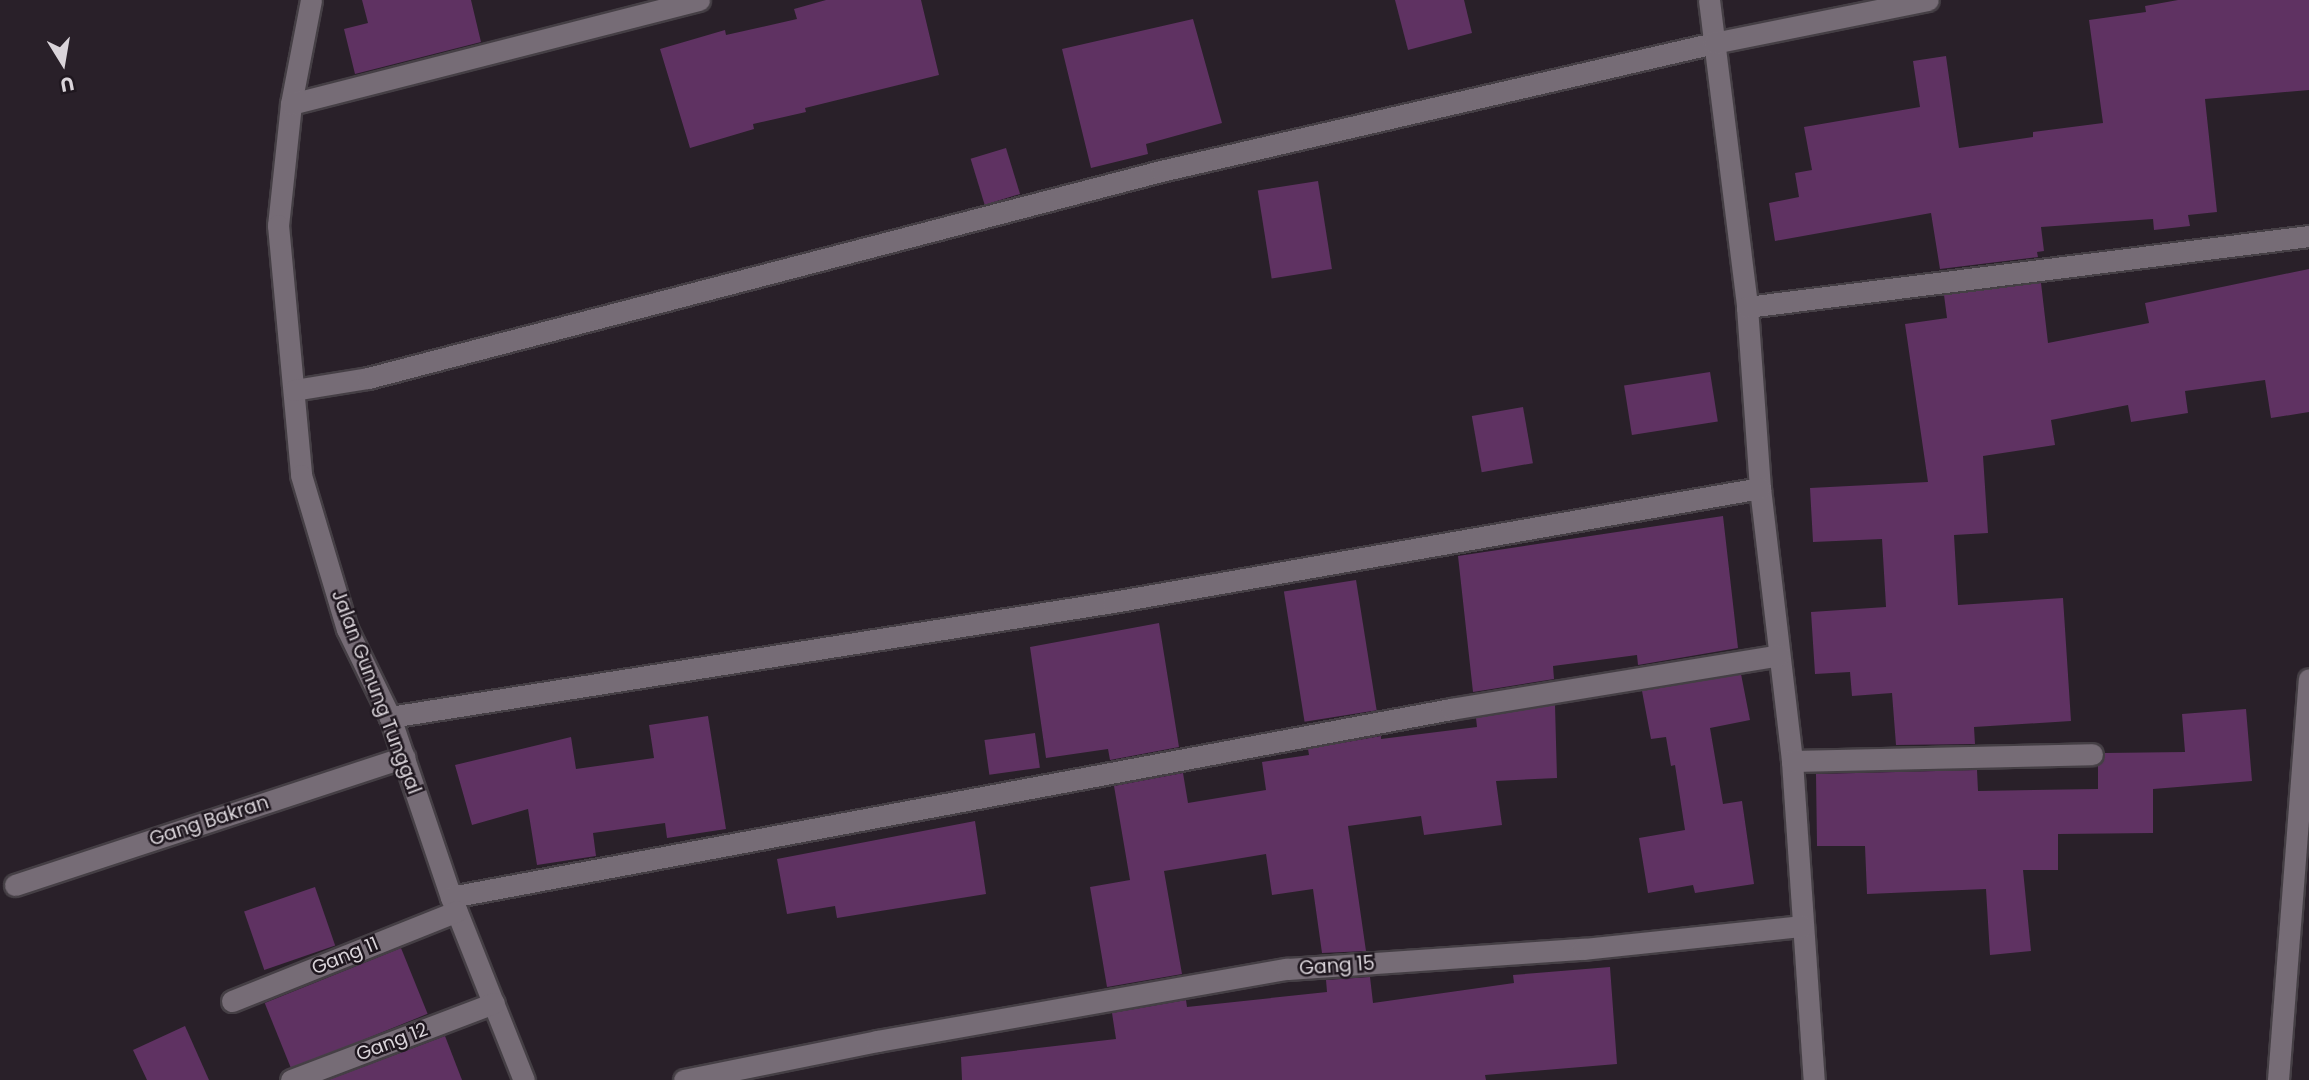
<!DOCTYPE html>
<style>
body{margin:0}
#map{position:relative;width:2309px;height:1080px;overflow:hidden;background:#292029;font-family:Poppins,sans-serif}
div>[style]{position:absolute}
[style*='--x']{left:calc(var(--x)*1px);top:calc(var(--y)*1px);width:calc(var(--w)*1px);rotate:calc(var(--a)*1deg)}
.building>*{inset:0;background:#5f3262;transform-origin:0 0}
.roads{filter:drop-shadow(2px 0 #453f45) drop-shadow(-2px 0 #453f45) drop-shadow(0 2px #453f45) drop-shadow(0 -2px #453f45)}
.minor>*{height:21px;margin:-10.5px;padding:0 10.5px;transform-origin:10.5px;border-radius:10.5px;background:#766c76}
span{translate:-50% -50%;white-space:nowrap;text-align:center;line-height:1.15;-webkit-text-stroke:5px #1f171f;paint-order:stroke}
.street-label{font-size:19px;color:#dad4da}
.north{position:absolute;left:28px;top:28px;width:70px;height:70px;-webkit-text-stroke:5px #1f171f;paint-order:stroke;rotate:169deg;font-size:19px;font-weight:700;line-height:28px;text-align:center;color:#dad4da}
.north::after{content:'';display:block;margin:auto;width:24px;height:32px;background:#dad4da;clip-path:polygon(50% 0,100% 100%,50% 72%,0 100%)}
</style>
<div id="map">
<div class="building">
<div style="clip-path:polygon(362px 0,471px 0,481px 42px,355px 74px,344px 29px,368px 23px)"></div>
<div style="clip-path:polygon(826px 0,921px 0,939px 75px,805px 108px,806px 112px,753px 124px,754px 129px,690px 148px,660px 49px,725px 30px,726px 35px,797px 19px,794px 9px)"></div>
<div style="clip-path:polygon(1395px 0,1464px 0,1472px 33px,1408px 50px)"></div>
<div style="clip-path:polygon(2178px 0,2309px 0,2309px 90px,2205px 99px,2217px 212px,2188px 215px,2190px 226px,2154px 230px,2153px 219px,2041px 227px,2044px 251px,2037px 252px,2038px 257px,1940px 269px,1931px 213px,1775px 241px,1769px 203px,1799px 197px,1795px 173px,1812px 170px,1804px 127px,1920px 107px,1913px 61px,1946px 56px,1959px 148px,2033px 137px,2033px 132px,2103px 123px,2089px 20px,2146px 12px,2145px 6px)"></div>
<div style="clip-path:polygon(1193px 19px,1222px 123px,1146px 144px,1148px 154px,1091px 168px,1062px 49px)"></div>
<div style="left:1006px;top:148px;width:48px;height:37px;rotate:73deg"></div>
<div style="left:1318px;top:181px;width:89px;height:61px;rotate:81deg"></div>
<div style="clip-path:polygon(2309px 269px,2309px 412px,2271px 418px,2265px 380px,2185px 391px,2188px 413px,2131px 422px,2128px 405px,2051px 420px,2055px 445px,1983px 456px,1988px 533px,1954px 535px,1958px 605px,2063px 598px,2071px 721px,1974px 727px,1975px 744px,1896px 745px,1892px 693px,1852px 696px,1850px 672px,1815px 674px,1811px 612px,1886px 607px,1882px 539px,1813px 542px,1810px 488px,1928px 482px,1905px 324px,1947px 318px,1944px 295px,2041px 283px,2048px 343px,2149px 323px,2145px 303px)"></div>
<div style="left:1710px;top:372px;width:50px;height:87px;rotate:81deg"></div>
<div style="left:1523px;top:407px;width:57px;height:52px;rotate:80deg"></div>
<div style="clip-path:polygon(1723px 516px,1738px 648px,1638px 665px,1637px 655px,1553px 666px,1554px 679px,1473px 692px,1458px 556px)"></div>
<div style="left:1356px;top:580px;width:132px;height:73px;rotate:81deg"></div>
<div style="clip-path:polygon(1159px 623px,1179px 747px,1110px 760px,1108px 749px,1046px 758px,1030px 647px)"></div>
<div style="clip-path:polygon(1741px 674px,1750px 720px,1710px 728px,1723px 804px,1742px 801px,1754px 884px,1695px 893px,1693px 885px,1648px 893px,1639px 838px,1685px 830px,1675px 765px,1671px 766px,1666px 737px,1651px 739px,1642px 691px)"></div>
<div style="clip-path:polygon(1555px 705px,1557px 778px,1496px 781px,1502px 825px,1424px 835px,1421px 816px,1348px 826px,1366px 951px,1322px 953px,1313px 889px,1272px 895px,1266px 854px,1164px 871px,1182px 974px,1107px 987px,1090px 887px,1130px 880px,1114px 786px,1183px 773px,1188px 803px,1266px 790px,1262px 762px,1309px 755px,1308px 749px,1381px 736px,1381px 739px,1477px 727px,1476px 718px)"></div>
<div style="clip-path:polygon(2246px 709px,2252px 781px,2153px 789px,2153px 833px,2058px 834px,2058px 870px,2023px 870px,2031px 951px,1990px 955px,1986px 889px,1867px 894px,1865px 846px,1817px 846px,1816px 774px,1977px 770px,1978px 791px,2098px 789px,2098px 766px,2105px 753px,2185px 752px,2182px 714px)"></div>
<div style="clip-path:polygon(708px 716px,726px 829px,667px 838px,665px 823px,593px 833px,596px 856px,537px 865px,528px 809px,472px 825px,455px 765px,571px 737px,576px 769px,654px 758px,649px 725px)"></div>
<div style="left:1035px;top:733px;width:35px;height:51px;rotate:82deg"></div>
<div style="clip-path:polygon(975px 821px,986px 894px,837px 918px,835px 906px,787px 914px,777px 859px)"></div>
<div style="left:315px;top:887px;width:62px;height:75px;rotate:71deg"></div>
<div style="left:401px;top:948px;width:71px;height:147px;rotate:68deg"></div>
<div style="clip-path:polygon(1610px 967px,1617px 1064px,1485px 1075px,1486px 1080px,962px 1080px,961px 1057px,1116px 1039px,1112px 1013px,1186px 1000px,1187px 1007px,1327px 992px,1326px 980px,1370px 977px,1373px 1003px,1514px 983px,1513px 975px)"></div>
<div style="clip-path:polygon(185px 1026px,209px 1080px,147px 1080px,133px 1050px)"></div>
<div style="clip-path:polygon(445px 1036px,462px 1080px,328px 1080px)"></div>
</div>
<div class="roads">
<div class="minor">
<div style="--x:311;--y:0;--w:106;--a:100.9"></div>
<div style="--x:291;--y:104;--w:122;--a:96.1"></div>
<div style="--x:278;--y:225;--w:251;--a:84.7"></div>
<div style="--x:301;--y:475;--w:161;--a:73.4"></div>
<div style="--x:347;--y:629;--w:98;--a:64"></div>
<div style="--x:390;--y:717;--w:190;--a:71.3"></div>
<div style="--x:451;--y:897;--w:197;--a:68.3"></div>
<div style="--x:1709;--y:0;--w:309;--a:82.9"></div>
<div style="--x:1747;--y:307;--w:181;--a:85.9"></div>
<div style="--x:1760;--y:488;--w:275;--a:83.3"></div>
<div style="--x:1792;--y:761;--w:320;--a:86.1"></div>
<div style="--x:291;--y:104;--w:421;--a:-14.3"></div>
<div style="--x:1747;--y:307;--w:566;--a:-7.2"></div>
<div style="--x:294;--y:390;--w:75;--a:-9.2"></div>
<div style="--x:368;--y:378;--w:820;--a:-14.63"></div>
<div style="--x:1161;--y:171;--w:568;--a:-13.03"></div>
<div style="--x:1714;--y:43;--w:218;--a:-11.4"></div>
<div style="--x:390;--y:717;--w:732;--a:-9.04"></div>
<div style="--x:1113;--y:602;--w:657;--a:-9.99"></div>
<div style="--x:1792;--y:761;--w:300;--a:-1.3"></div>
<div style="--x:15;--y:885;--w:410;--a:-18.2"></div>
<div style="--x:451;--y:897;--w:1018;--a:-10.65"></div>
<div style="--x:1451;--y:709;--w:332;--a:-9.3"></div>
<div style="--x:232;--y:1001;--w:242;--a:-21.8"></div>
<div style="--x:291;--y:1080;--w:217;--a:-20.8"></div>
<div style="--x:684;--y:1080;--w:197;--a:-11.4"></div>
<div style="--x:877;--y:1041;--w:416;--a:-10"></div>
<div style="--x:1287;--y:969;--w:297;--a:-3.9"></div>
<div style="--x:1583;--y:949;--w:220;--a:-6"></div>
<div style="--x:2278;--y:1080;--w:402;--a:-85.6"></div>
</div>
</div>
<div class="street-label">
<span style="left:376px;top:692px;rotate:69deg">Jalan Gunung Tunggal</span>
<span style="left:209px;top:821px;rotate:-18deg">Gang Bakran</span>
<span style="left:345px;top:956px;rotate:-22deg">Gang 11</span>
<span style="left:1337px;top:966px;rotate:-4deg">Gang 15</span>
<span style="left:392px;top:1042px;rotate:-21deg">Gang 12</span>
</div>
<div class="north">U</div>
</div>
